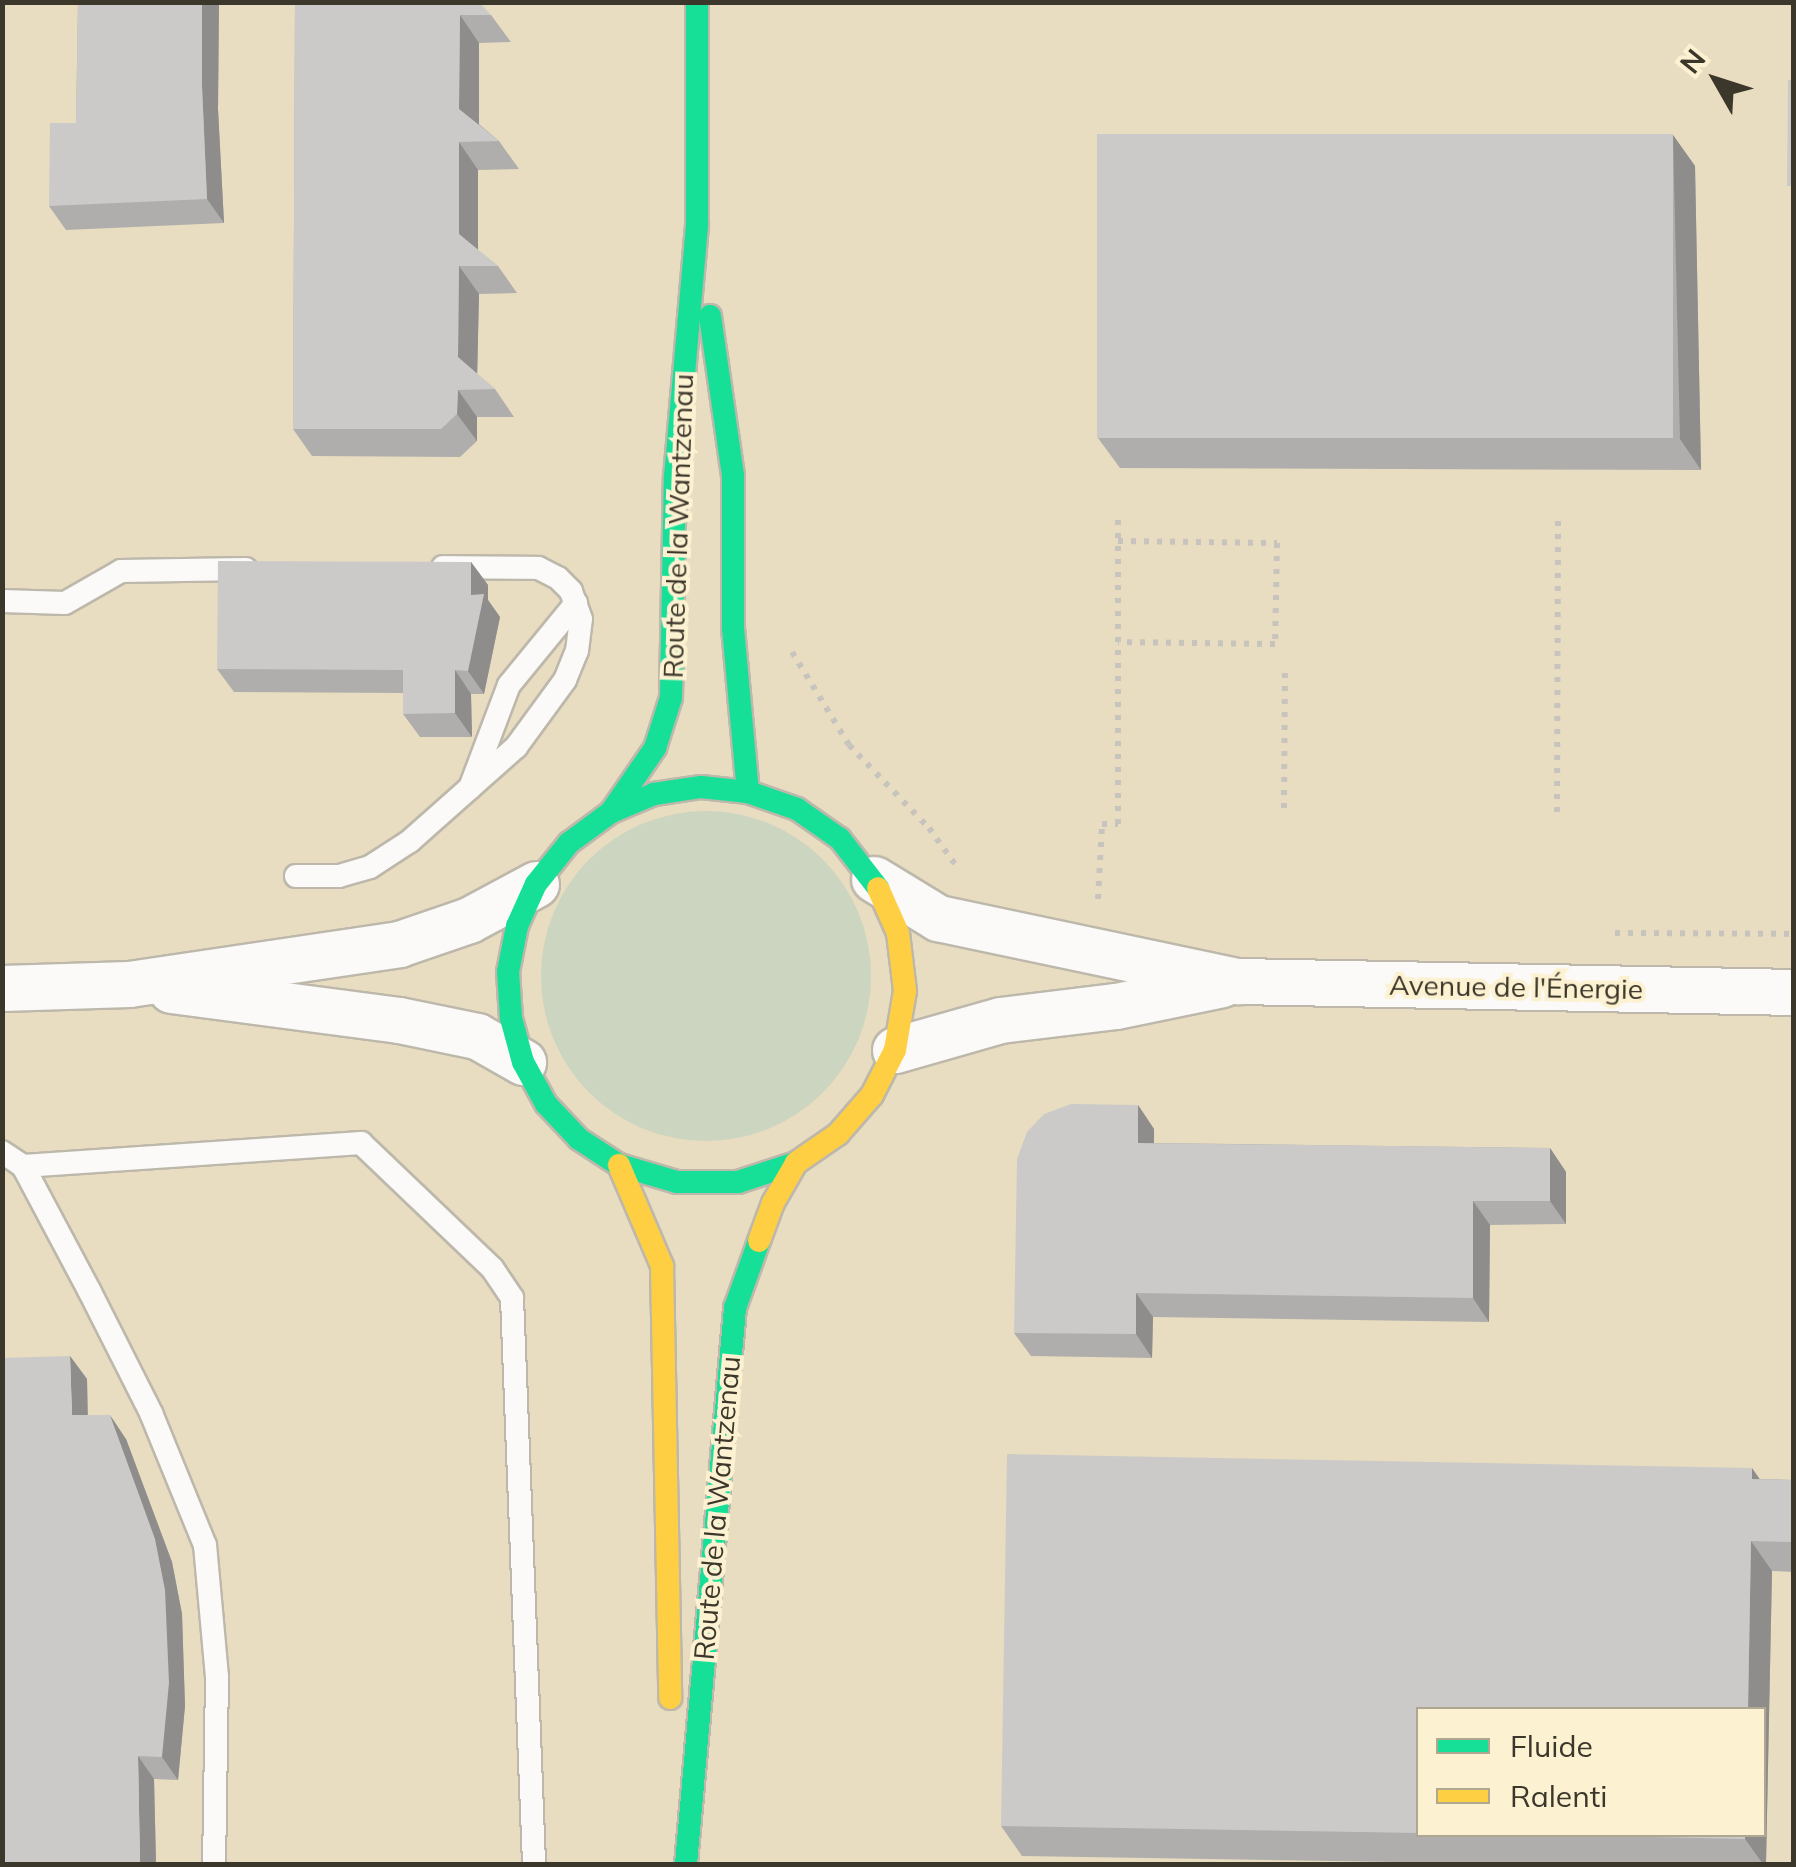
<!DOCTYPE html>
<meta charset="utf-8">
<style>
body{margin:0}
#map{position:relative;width:1796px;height:1867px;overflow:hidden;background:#e5dfce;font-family:Mulish,sans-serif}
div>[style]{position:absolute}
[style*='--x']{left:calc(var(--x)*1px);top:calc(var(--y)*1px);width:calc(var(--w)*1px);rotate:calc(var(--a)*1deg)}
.built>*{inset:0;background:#e8ddc0}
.green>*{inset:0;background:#cbd5c0}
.round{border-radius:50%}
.path>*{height:6px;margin-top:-3px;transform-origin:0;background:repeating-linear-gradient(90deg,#c7c4be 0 5px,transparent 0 13px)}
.roads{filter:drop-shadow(2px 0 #bdb8ab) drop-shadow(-2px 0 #bdb8ab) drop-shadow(0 2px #bdb8ab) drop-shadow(0 -2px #bdb8ab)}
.lane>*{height:22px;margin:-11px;padding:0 11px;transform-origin:11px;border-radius:11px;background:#fbfaf8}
.street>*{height:45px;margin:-22.5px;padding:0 22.5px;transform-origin:22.5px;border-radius:22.5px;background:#fbfaf8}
.fast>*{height:22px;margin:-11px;padding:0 11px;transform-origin:11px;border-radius:11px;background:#16e098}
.slow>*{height:22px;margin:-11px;padding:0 11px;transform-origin:11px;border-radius:11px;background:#ffcf43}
.wall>*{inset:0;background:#afaeac}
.shaded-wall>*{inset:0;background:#8f8d8c}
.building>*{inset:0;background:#cccac8;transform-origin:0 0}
span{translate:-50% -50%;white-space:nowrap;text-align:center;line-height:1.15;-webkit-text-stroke:8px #fcf1d1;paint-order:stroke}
.street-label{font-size:28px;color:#3c372b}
.frame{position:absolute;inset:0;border:5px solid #3c372b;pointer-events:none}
.legend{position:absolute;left:1416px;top:1707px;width:350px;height:130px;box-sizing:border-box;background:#fcf1d1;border:2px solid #afa78f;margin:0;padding:12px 18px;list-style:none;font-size:30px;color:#3c372b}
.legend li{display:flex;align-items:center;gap:20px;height:50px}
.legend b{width:50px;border:2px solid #afa78f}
.north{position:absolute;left:1666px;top:30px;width:100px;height:100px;-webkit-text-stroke:8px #fcf1d1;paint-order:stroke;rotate:309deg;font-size:28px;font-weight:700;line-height:40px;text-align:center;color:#3c372b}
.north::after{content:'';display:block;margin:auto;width:35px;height:45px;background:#3c372b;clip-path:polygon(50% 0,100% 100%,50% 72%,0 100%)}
</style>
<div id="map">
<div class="built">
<div style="clip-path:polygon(evenodd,3px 3px,1793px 3px,1793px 1864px,3px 1864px,3px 3px,1418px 1710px,1764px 1710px,1764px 1834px,1418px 1834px,1418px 1710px)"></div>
</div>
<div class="green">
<div class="round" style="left:541px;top:811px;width:330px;height:330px"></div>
</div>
<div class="path">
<div style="--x:1118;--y:541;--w:159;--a:0.7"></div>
<div style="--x:1277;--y:543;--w:101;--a:91.1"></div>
<div style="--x:1275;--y:644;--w:157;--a:-179.3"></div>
<div style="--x:792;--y:652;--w:109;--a:58.5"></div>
<div style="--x:849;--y:745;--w:115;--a:46.1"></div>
<div style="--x:929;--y:828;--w:48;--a:54.3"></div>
<div style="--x:1284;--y:808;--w:139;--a:-89.6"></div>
<div style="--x:1557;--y:812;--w:298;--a:-89.8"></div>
<div style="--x:1098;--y:899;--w:75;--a:-86.9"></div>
<div style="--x:1102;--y:824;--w:16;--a:0"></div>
<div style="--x:1118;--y:824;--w:305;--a:-90"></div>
<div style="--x:1615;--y:933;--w:179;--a:0.3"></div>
</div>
<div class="roads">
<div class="lane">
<div style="--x:2;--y:601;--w:63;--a:1.8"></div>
<div style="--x:65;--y:603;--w:64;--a:-29.7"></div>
<div style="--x:121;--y:571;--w:125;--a:-0.9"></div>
<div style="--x:470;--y:788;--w:110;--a:-69.3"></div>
<div style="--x:509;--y:685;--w:106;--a:-50.7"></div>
<div style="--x:296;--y:876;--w:43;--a:0"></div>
<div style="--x:339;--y:876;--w:32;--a:-16"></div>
<div style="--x:370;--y:867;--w:48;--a:-33"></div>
<div style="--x:410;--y:841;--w:142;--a:-41.6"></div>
<div style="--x:516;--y:747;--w:83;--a:-53.8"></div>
<div style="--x:565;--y:680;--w:31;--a:-68"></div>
<div style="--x:577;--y:651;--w:32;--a:-83"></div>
<div style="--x:581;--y:619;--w:30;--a:-110"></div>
<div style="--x:571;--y:591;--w:18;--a:-135"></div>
<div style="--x:558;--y:578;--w:22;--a:-153"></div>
<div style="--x:538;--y:568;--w:95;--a:-179.4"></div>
<div style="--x:2;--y:1152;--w:25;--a:34"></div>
<div style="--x:23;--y:1166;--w:143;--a:62"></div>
<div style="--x:90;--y:1292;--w:136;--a:63.2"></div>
<div style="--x:151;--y:1413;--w:143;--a:67.8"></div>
<div style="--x:205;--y:1545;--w:133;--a:84.8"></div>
<div style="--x:217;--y:1677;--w:187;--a:90.9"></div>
<div style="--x:23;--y:1166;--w:339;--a:-3.9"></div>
<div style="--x:361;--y:1143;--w:181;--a:43.7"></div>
<div style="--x:492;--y:1268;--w:36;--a:56"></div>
<div style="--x:512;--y:1298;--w:566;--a:87.77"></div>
</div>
<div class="street">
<div style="--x:874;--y:879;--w:75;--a:31.4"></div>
<div style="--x:938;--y:918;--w:307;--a:11.9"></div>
<div style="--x:1238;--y:981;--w:556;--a:1.13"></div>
<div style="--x:2;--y:988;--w:127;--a:-1.8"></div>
<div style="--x:129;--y:984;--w:273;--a:-8.4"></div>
<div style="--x:399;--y:944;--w:74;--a:-18.9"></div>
<div style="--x:469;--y:920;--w:76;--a:-28.2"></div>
<div style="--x:171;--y:990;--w:230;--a:7.5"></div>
<div style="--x:399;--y:1020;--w:80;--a:11.6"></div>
<div style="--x:477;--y:1036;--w:53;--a:29.5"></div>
<div style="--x:895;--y:1050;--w:109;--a:-15.9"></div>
<div style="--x:1000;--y:1020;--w:117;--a:-6.9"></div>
<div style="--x:1116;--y:1006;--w:108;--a:-11.7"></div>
</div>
<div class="fast">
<div style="--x:710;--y:316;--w:161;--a:81.8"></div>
<div style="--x:733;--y:475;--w:153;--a:90"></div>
<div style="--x:733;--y:628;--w:165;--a:84.8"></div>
<div style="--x:611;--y:812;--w:78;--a:-55.5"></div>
<div style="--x:655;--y:748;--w:52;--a:-72.3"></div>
<div style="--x:671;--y:698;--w:221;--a:-89"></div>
<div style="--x:675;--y:477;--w:254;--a:-85"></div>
<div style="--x:697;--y:224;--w:222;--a:-90"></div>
<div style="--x:796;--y:1163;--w:61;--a:161.9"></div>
<div style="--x:738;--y:1182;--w:61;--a:180"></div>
<div style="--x:677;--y:1182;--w:60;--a:-163.7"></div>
<div style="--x:619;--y:1165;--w:48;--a:-147"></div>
<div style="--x:579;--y:1139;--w:48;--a:-133.3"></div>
<div style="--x:546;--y:1104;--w:48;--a:-118.7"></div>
<div style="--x:523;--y:1062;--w:46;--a:-105.3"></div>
<div style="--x:511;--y:1018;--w:46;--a:-93.7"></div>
<div style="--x:508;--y:972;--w:47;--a:-78.9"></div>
<div style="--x:517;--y:926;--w:46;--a:-65.7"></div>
<div style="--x:536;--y:884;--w:53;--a:-51.2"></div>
<div style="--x:569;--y:843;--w:52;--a:-36.4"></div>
<div style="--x:611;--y:812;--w:47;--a:-22.7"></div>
<div style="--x:654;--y:794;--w:48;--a:-8.5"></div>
<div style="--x:701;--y:787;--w:47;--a:6.1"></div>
<div style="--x:748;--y:792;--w:52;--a:19.1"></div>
<div style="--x:797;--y:809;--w:52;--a:34.9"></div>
<div style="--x:840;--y:839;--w:62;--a:52.2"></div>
<div style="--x:686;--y:1864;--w:558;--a:-84.96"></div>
<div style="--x:735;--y:1308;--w:71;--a:-70.3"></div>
</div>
<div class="slow">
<div style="--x:619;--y:1165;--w:110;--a:66.9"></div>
<div style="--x:662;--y:1266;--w:432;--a:88.9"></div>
<div style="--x:759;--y:1241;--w:40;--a:-69.8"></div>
<div style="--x:773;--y:1203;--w:46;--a:-60.1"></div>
<div style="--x:796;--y:1163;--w:51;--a:-34.6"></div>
<div style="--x:838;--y:1134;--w:52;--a:-48.9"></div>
<div style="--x:872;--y:1095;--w:51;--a:-62.9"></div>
<div style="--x:895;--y:1050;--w:60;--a:-80.4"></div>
<div style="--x:905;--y:991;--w:58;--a:-96.9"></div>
<div style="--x:898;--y:933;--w:49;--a:-114"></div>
</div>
</div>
<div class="wall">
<div style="clip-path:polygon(78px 2px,219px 2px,218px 109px,224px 223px,66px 230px,49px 206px,76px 123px)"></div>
<div style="clip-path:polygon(295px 2px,491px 15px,511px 42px,479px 43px,479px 124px,499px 141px,519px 169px,478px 170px,478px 250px,498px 266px,517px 293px,479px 294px,477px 374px,495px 389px,514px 417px,477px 417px,477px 441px,460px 457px,312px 456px,293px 429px)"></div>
<div style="clip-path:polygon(1673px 135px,1695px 166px,1701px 470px,1120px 468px,1098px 438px)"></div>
<div style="clip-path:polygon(471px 562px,488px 585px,488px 600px,500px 617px,484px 694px,471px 694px,472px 737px,420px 737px,403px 714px,403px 693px,234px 692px,217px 669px)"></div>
<div style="clip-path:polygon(1138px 1105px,1154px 1129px,1154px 1143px,1550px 1148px,1566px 1172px,1566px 1224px,1490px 1225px,1489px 1322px,1153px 1317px,1152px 1358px,1031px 1356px,1014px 1333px)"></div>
<div style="clip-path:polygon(70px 1356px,87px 1379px,88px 1415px,126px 1439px,172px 1562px,182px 1614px,185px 1706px,178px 1780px,154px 1779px,156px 1864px)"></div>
<div style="clip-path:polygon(evenodd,1760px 1479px,1794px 1480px,1794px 1572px,1772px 1571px,1766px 1864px,1522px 1864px,1022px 1856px,1001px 1826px,1760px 1479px,1418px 1710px,1764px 1834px,1418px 1834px,1418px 1710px)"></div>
</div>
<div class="shaded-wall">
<div style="clip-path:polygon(202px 2px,219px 2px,218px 109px,224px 223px,207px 199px,202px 86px)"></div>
<div style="clip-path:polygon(460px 15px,479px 43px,479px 136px,459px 109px)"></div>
<div style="clip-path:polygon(1673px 135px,1695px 166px,1701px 470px,1680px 439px)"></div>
<div style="clip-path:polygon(459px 142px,478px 170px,478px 262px,459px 234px)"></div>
<div style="clip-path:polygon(459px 266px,479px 294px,477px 384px,458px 357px)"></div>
<div style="clip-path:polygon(458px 390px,477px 417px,477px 441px,457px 414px)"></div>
<div style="clip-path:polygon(471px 562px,488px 585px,488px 600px,500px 617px,484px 694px,468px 671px)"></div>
<div style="clip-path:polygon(455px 670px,471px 694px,472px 737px,455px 713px)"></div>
<div style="clip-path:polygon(1138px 1105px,1154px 1129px,1154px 1166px,1138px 1143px)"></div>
<div style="clip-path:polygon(1550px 1148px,1566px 1172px,1566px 1224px,1550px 1201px)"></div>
<div style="clip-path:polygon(1473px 1201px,1490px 1225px,1489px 1322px,1473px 1298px)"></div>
<div style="clip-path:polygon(1136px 1293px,1153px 1317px,1152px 1358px,1136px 1334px)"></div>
<div style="clip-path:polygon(70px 1356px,87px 1379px,88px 1438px,72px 1415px)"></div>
<div style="clip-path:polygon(110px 1415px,126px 1439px,172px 1562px,182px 1614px,185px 1706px,178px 1780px,162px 1757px)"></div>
<div style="clip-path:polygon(1752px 1468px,1773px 1498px,1752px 1479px)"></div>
<div style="clip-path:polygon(1751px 1541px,1772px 1571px,1766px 1864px,1763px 1864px,1745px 1839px,1745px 1834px,1764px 1834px,1764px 1710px,1748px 1710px)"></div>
<div style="clip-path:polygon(138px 1756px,154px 1779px,156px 1864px,140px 1864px)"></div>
</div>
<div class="building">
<div style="clip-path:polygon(78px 2px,202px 2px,202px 86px,207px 199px,49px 206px,50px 123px,76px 123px)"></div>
<div style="clip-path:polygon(295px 2px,479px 2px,491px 15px,460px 15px,459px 109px,499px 141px,459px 142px,459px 234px,498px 266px,459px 266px,458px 357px,495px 389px,458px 390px,457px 414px,441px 429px,293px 429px)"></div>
<div style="clip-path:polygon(1788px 80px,1794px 80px,1794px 186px,1787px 186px)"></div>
<div style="left:1097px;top:134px;width:576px;height:304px"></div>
<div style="clip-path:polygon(218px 561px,471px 562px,471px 595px,484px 594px,468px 671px,455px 670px,455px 713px,403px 714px,403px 670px,217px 669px)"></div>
<div style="clip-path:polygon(1071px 1104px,1138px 1105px,1138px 1143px,1550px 1148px,1550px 1201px,1473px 1201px,1473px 1298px,1136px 1293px,1136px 1334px,1014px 1333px,1017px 1159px,1027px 1132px,1044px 1114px)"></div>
<div style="clip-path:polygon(70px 1356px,72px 1415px,110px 1415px,155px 1539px,165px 1590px,169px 1683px,162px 1757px,138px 1756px,140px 1864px,2px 1864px,2px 1358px)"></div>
<div style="clip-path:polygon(1007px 1454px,1752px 1468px,1752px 1479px,1794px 1480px,1794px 1542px,1751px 1541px,1748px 1710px,1418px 1710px,1418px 1833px,1001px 1826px)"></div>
<div style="clip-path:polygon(1512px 1834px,1745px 1834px,1745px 1839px)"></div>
</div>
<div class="street-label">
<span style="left:678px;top:526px;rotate:-88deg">Route de la Wantzenau</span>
<span style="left:1516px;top:987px;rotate:1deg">Avenue de l'Énergie</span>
<span style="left:717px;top:1508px;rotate:-85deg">Route de la Wantzenau</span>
</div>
<div class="frame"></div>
<ul class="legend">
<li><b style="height:12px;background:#16e098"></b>Fluide</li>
<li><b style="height:12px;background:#ffcf43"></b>Ralenti</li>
</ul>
<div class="north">N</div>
</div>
